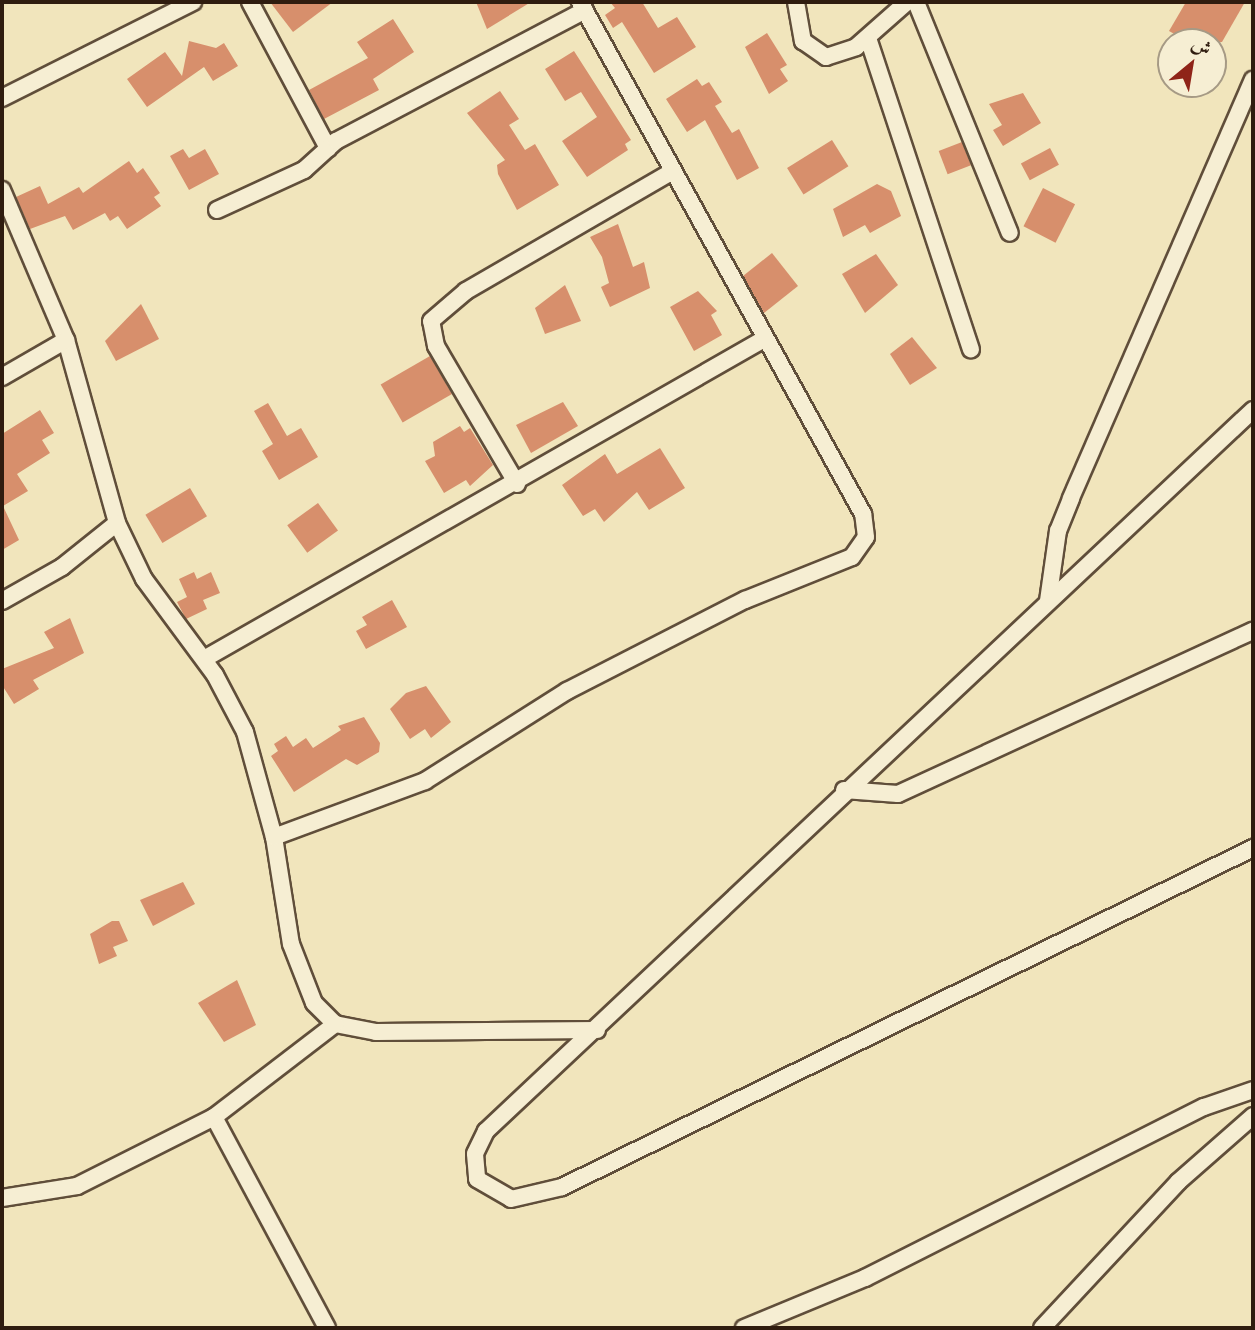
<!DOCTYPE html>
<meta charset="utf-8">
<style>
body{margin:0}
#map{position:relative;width:1255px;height:1330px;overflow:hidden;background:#f1e5bc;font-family:Alegreya,Amiri,serif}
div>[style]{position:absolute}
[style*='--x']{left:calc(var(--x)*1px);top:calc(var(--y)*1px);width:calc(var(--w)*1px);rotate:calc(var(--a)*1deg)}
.building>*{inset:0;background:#d78f6c;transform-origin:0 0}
.roads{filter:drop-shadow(2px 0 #604e3a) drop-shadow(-2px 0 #604e3a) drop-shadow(0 2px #604e3a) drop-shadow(0 -2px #604e3a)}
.street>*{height:16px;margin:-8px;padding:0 8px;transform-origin:8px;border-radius:8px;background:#f6eed3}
span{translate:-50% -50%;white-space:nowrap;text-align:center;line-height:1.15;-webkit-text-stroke:7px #f6eed3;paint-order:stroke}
.frame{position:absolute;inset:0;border:4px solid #2f1c0f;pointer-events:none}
.north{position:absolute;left:1157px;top:28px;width:70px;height:70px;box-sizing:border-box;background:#f6eed3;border:2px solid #a69a85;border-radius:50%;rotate:30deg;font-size:19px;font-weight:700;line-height:28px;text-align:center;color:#2f1c0f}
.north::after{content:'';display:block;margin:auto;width:24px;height:32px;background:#8f2418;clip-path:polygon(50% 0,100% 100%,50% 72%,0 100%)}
</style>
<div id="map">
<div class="building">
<div style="clip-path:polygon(270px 2px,333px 2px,293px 32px)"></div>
<div style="clip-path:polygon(476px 2px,531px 2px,487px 29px)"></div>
<div style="clip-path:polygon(610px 2px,642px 2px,658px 28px,677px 17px,696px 47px,654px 73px,622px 22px,613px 28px,605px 15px,615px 8px)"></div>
<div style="clip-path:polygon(1186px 2px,1245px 2px,1222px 42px,1189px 42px,1169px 31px)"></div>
<div style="clip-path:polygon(393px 19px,414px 52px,373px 79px,379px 90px,324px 119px,309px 90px,368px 58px,357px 42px)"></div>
<div style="clip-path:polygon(767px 33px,787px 65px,780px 69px,788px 81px,769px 94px,745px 47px)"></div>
<div style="clip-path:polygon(189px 41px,216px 48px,224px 43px,238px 66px,213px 81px,204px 67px,147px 107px,127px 79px,165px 52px,182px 76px)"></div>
<div style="clip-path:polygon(574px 51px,631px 140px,625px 144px,628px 150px,587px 177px,562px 141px,597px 117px,581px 92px,565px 101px,545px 69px)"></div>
<div style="clip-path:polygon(697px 79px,702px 86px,709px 82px,722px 102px,715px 106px,732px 133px,739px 129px,759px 168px,737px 180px,705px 120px,687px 132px,666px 99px)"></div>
<div style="clip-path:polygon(500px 91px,519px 119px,509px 125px,525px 150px,535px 144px,559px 185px,517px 210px,498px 174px,497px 165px,505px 160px,467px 113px)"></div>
<div style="clip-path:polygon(1023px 93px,1041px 123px,1003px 146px,993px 130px,1002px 125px,989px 104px)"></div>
<div style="left:832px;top:140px;width:31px;height:53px;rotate:58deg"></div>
<div style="left:962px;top:142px;width:25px;height:25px;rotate:69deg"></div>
<div style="left:1050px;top:148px;width:19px;height:33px;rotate:62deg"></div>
<div style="clip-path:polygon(183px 149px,189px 158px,205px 149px,219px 174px,189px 190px,170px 156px)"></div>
<div style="clip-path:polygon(129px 161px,137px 173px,143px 168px,160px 193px,154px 197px,161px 206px,127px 229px,118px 216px,110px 221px,105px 213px,73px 230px,65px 216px,30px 229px,16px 197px,40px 186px,48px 204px,79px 187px,83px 193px)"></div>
<div style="clip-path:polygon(877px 184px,891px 191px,901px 216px,870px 233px,865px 225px,843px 237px,833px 209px)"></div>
<div style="left:1043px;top:188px;width:36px;height:43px;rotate:27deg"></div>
<div style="clip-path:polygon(618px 224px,633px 267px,644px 262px,650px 288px,610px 307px,601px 287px,609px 283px,602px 257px,590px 237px)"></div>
<div style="clip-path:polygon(772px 253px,798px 286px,764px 313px,743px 276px)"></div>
<div style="clip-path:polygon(876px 254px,898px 285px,865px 313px,842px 274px)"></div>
<div style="clip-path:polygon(565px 285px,581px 321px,545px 334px,535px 308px)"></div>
<div style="clip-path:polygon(698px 291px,717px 311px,711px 315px,722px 335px,694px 351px,670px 307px)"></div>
<div style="clip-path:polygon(141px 304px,159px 339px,116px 361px,105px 341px)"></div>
<div style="clip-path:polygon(912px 337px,937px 368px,910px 385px,890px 354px)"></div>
<div style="left:430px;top:356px;width:44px;height:57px;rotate:60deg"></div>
<div style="clip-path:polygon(563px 402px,578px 426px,531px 453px,516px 425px)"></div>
<div style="clip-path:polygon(268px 403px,287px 436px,301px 428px,318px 457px,279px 480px,262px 451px,273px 444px,254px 411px)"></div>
<div style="clip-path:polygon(40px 410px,54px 433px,42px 440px,50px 453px,17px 474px,28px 491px,3px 506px,19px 540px,2px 550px,2px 434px)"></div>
<div style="clip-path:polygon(460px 426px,464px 432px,470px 428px,493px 465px,470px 486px,466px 480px,444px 493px,425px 461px,435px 456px,433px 442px)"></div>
<div style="clip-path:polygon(660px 448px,685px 488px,649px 510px,637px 492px,604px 522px,595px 509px,583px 516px,562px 485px,605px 454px,617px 474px)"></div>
<div style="left:190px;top:488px;width:33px;height:52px;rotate:59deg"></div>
<div style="left:318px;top:503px;width:34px;height:38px;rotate:54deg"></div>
<div style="clip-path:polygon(194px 572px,197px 579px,211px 572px,220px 593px,203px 600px,207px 609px,186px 619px,177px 602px,187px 597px,179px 579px)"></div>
<div style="clip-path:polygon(392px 600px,407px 627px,366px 649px,356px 631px,367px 625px,362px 617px)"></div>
<div style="clip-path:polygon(70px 618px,84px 653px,33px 680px,39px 689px,14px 704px,2px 685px,2px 669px,54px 648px,44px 632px)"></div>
<div style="clip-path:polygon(426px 686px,451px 722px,431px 738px,425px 729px,410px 739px,390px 709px,406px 693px)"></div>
<div style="clip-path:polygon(364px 717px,380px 743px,379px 752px,357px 765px,346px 759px,294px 792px,271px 756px,278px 751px,274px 744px,286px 736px,293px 747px,306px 738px,313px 748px,341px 730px,338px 726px)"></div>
<div style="clip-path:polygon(183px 882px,195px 904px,153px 926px,140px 900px)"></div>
<div style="clip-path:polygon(112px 921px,119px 921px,128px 941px,113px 947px,117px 956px,99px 964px,90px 934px)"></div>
<div style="clip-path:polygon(237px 980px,256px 1025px,224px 1042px,198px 1003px)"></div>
</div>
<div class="roads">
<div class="street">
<div style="--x:250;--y:2;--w:166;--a:61.9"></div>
<div style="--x:796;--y:2;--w:40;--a:80"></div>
<div style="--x:803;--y:41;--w:28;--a:35"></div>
<div style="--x:826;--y:57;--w:32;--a:-18"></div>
<div style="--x:856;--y:47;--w:68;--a:-41.4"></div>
<div style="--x:916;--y:2;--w:249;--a:67.9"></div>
<div style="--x:868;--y:38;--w:328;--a:71.7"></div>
<div style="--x:2;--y:98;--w:214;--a:-26.7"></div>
<div style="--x:2;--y:190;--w:163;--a:66.9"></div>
<div style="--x:66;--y:340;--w:190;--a:74.4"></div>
<div style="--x:117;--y:523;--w:62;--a:64.3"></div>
<div style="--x:144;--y:579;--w:119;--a:53.5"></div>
<div style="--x:215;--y:675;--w:64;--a:62.2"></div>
<div style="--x:245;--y:732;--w:109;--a:74.6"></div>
<div style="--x:274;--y:837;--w:108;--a:81"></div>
<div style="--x:291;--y:944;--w:63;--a:68.7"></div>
<div style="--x:314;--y:1003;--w:30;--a:45"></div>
<div style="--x:335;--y:1024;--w:42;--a:11"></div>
<div style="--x:376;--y:1032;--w:221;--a:-0.5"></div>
<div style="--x:217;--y:210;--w:96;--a:-24.7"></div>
<div style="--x:304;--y:170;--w:43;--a:-42.2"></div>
<div style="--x:336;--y:141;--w:281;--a:-27.7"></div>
<div style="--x:2;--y:377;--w:74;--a:-30"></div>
<div style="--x:1253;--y:410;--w:1053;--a:136.77"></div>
<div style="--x:486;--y:1131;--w:25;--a:116"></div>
<div style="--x:475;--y:1154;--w:25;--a:85"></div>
<div style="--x:477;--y:1179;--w:39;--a:30"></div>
<div style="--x:511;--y:1199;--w:52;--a:-13.2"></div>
<div style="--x:562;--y:1187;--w:770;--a:-26.13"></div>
<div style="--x:517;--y:484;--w:160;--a:-120.4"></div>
<div style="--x:436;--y:346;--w:25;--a:-101"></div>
<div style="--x:431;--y:321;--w:46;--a:-40.6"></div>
<div style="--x:466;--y:291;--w:239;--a:-30.1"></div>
<div style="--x:2;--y:601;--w:69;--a:-29.5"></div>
<div style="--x:62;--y:567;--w:70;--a:-38.7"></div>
<div style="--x:1048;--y:601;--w:71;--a:-81.9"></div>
<div style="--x:1058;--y:531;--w:35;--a:-68"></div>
<div style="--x:1071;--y:498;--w:456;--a:-66.5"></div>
<div style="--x:204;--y:659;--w:645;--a:-29.74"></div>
<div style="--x:844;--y:790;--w:54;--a:4.2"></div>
<div style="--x:898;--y:794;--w:391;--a:-24.7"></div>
<div style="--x:274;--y:837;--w:161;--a:-20.3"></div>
<div style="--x:425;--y:781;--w:168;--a:-32.4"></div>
<div style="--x:567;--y:691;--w:200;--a:-27.1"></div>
<div style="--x:745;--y:600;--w:115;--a:-21.9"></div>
<div style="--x:852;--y:557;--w:24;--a:-55"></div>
<div style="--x:866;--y:537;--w:23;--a:-97"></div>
<div style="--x:863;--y:514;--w:585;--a:-118.93"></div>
<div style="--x:214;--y:1117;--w:239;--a:61.8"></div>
<div style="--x:2;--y:1198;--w:76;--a:-9.1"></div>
<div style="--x:77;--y:1186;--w:153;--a:-26.7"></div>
<div style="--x:214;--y:1117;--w:153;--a:-37.5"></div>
<div style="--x:744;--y:1328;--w:131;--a:-22.5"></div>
<div style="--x:865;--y:1278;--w:380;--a:-26.8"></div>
<div style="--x:1204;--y:1107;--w:52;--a:-19.1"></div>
<div style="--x:1042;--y:1328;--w:200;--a:-47"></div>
<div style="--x:1178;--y:1182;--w:100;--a:-41.3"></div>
</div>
</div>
<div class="frame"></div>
<div class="north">ش</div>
</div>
